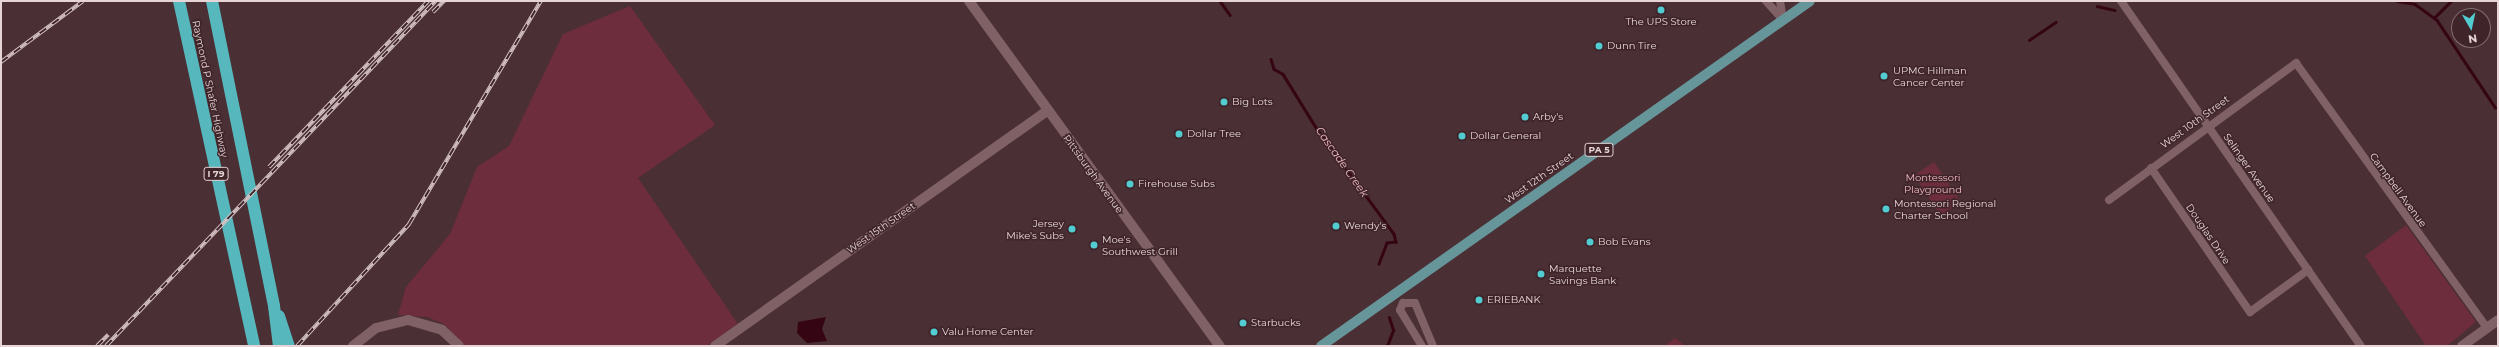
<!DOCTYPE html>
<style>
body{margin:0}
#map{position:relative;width:2499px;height:347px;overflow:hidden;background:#4a2f34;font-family:Montserrat,sans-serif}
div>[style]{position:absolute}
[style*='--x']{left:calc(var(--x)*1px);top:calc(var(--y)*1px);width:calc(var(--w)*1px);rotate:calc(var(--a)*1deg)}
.green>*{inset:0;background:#6d2d3c;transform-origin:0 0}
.water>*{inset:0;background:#360514}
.stream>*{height:2.5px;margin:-1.25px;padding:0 1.25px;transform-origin:1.25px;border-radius:1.25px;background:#360514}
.minor>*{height:8px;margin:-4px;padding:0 4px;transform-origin:4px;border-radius:4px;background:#7f6166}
.tertiary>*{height:10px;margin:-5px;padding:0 5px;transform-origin:5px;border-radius:5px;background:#7f6166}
.secondary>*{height:10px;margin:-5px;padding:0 5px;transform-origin:5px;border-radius:5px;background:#7f6166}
.primary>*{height:10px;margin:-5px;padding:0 5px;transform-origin:5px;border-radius:5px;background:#66959a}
.motorway>*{height:12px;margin:-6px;padding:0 6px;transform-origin:6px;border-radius:6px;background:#56b8bc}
.rail>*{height:4px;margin-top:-2px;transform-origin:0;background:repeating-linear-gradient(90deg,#3f252a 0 8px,#d4c1c4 0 16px);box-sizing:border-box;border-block:1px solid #d4c1c4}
.dots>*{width:11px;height:11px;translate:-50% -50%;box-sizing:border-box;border:2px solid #3f252a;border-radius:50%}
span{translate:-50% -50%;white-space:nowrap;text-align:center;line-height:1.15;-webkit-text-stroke:3px #3f252a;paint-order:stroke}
.shield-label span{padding:1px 3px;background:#3f252a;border:1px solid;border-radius:3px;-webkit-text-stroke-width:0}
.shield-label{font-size:9px;color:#e6d4d7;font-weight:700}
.poi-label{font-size:10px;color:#e6d4d7}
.left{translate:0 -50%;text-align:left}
.right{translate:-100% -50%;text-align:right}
.street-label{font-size:10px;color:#e6d4d7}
.park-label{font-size:10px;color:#f0bac3}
.water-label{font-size:11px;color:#f0bac3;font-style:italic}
.frame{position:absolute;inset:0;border:2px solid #e6d4d7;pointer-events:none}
.north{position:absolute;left:2451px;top:8px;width:40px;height:40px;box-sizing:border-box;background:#3f252a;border:1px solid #826b6f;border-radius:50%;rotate:171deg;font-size:11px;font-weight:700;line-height:16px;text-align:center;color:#e6d4d7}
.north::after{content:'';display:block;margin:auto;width:14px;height:18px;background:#51ccd1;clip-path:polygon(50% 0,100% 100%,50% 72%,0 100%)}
</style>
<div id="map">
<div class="green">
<div style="clip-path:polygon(630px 6px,715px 125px,638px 178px,738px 324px,707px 346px,465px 346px,444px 324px,427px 317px,398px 315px,406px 287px,450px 234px,477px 167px,509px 146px,563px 34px)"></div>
<div style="left:1934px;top:162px;width:48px;height:24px;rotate:56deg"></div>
<div style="clip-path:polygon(2406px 225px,2476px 322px,2447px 346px,2426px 346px,2365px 256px)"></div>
<div style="clip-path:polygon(1675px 338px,1685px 346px,1664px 346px)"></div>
</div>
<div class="water">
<div style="clip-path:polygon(826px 317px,822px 329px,827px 341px,807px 343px,797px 333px,798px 322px)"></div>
</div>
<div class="stream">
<div style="--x:1220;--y:1;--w:17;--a:54"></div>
<div style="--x:2397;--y:1;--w:18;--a:9"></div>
<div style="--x:2415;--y:4;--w:27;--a:36"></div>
<div style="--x:2437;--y:20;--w:105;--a:56.3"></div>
<div style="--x:2097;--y:6;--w:18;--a:13"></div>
<div style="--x:2434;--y:18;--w:24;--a:-45"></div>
<div style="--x:2029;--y:40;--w:32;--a:-34"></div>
<div style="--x:1271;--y:59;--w:10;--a:73"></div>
<div style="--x:1274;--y:69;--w:10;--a:29"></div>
<div style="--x:1283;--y:74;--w:65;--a:58.3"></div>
<div style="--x:1317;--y:129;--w:130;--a:53.7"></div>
<div style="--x:1394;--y:234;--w:8;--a:76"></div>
<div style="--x:1396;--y:242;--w:9;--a:174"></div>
<div style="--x:1387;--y:243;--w:22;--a:111"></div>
<div style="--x:1387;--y:346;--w:17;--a:-69"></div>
<div style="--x:1393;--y:330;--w:13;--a:-108"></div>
</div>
<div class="minor">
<div style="--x:1766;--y:1;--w:25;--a:48"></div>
<div style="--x:1780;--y:1;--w:19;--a:81"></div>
<div style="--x:2121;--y:1;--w:420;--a:55.2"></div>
<div style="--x:2151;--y:168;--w:175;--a:55.5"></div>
<div style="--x:2250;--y:312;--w:72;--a:-35.9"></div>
<div style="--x:2109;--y:200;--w:232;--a:-36.2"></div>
<div style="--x:2296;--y:63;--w:327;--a:54.2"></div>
<div style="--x:1422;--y:346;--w:42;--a:-121.4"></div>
<div style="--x:1400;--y:310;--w:8;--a:-67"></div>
<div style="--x:1403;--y:303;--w:12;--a:0"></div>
<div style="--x:1415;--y:303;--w:47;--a:67.3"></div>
</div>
<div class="tertiary">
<div style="--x:969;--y:1;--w:427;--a:54"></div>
<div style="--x:353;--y:346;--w:29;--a:-38"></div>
<div style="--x:376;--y:328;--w:33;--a:-14"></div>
<div style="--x:408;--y:320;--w:35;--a:16"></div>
<div style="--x:442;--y:330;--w:23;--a:43"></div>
<div style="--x:715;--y:346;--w:407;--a:-35.3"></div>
</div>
<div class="secondary">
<div style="--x:2462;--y:346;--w:44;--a:-35.8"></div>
</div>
<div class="primary">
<div style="--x:1321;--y:346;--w:598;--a:-35.2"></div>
</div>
<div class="motorway">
<div style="--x:179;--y:1;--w:353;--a:77.7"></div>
<div style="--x:212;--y:1;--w:311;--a:78.5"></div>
<div style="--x:274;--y:306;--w:40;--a:82.9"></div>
<div style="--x:279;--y:316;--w:32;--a:72"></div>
</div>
<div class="rail">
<div style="--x:433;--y:12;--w:16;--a:-45"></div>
<div style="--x:1;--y:62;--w:102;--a:-36.6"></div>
<div style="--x:269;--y:167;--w:230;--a:-46.2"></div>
<div style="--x:97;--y:346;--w:16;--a:-45"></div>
<div style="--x:106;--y:346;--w:477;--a:-46.3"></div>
<div style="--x:297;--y:346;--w:166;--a:-47.4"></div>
<div style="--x:409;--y:224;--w:259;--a:-59.4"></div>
</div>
<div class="dots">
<div style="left:1661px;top:10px;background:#51ccd1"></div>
<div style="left:1599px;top:46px;background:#51ccd1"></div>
<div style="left:1884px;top:76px;background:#51ccd1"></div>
<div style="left:1224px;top:102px;background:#51ccd1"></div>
<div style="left:1525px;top:117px;background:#51ccd1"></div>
<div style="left:1179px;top:134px;background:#51ccd1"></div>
<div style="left:1462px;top:136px;background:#51ccd1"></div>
<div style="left:1130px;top:184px;background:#51ccd1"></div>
<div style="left:1886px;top:209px;background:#51ccd1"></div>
<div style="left:1336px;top:226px;background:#51ccd1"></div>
<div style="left:1072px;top:229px;background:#51ccd1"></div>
<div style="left:1590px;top:242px;background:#51ccd1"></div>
<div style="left:1094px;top:245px;background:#51ccd1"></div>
<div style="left:1541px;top:274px;background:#51ccd1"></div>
<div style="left:1479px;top:300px;background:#51ccd1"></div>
<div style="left:1243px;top:323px;background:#51ccd1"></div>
<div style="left:934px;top:332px;background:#51ccd1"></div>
</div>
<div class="shield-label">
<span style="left:1599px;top:150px">PA 5</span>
<span style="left:216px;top:174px">I 79</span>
</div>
<div class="poi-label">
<span style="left:1661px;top:22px">The UPS Store</span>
<span class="left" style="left:1607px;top:46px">Dunn Tire</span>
<span class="left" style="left:1893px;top:76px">UPMC Hillman<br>Cancer Center</span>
<span class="left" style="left:1232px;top:102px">Big Lots</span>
<span class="left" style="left:1533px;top:117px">Arby's</span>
<span class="left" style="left:1187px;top:134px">Dollar Tree</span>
<span class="left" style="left:1470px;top:136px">Dollar General</span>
<span class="left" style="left:1138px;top:184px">Firehouse Subs</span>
<span class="left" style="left:1894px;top:209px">Montessori Regional<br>Charter School</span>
<span class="right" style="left:1064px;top:229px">Jersey<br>Mike's Subs</span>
<span class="left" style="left:1344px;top:226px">Wendy's</span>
<span class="left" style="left:1102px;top:245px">Moe's<br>Southwest Grill</span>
<span class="left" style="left:1598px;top:242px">Bob Evans</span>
<span class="left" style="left:1549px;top:274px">Marquette<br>Savings Bank</span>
<span class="left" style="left:1487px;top:300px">ERIEBANK</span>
<span class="left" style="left:1251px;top:323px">Starbucks</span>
<span class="left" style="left:942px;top:332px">Valu Home Center</span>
</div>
<div class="street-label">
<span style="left:210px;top:89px;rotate:78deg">Raymond P Shafer Highway</span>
<span style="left:2195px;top:122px;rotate:-36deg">West 10th Street</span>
<span style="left:2249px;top:168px;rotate:55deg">Selinger Avenue</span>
<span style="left:1093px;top:174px;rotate:54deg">Pittsburgh Avenue</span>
<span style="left:1539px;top:178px;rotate:-35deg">West 12th Street</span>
<span style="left:2398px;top:190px;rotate:54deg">Campbell Avenue</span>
<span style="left:881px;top:228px;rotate:-35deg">West 15th Street</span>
<span style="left:2208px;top:234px;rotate:56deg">Douglas Drive</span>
</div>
<div class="park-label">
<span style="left:1933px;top:183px">Montessori<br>Playground</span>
</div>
<div class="water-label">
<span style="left:1342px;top:162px;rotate:55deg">Cascade Creek</span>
</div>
<div class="frame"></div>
<div class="north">N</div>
</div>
